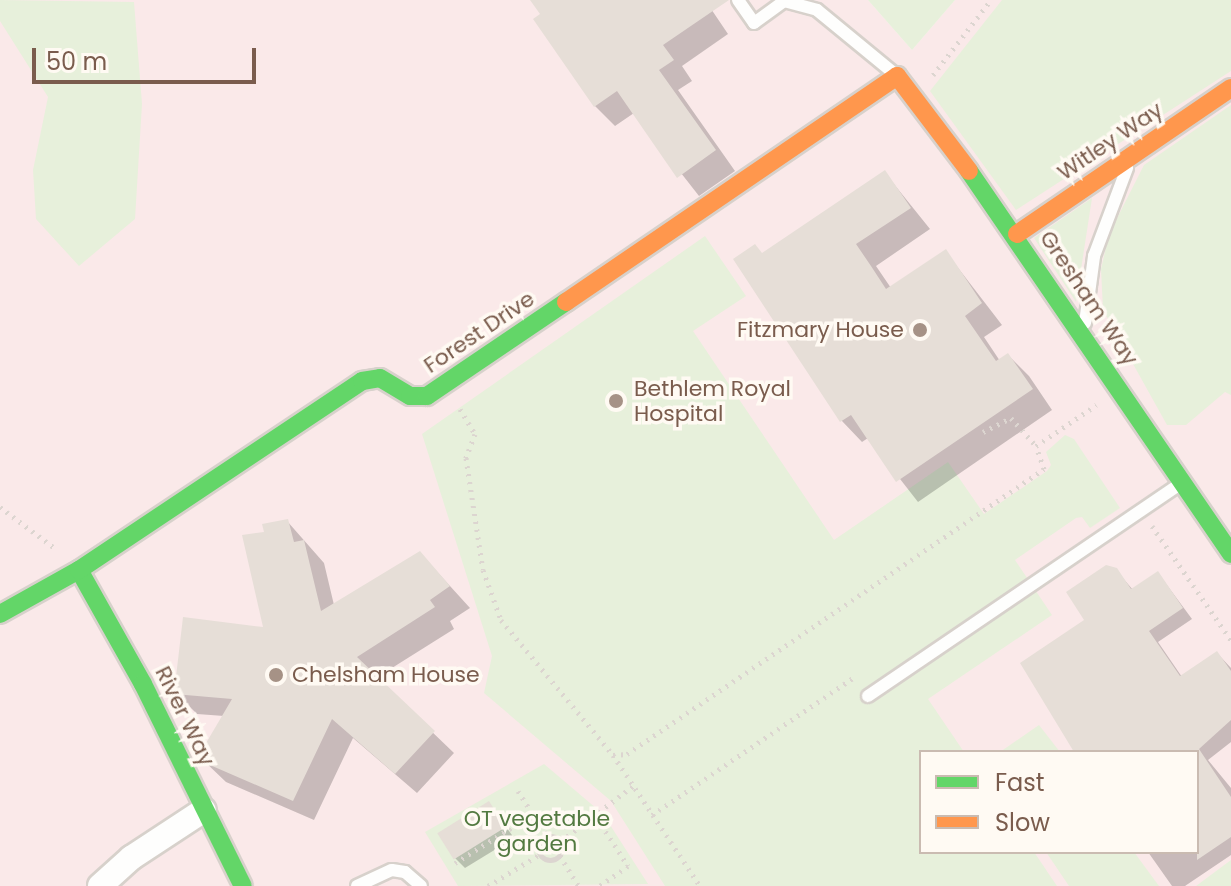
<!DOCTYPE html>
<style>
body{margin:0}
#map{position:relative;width:1231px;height:886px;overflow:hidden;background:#f9f5f0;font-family:Poppins,sans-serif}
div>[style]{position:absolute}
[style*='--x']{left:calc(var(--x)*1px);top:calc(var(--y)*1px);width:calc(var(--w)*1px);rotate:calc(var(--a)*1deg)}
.medical>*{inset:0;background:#fae9e9}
.green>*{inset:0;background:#e7f0db}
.shadow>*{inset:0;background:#0003}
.building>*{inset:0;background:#e6ded7;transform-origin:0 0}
.path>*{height:5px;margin-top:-2.5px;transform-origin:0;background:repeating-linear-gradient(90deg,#dcd5d0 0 2px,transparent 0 8px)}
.path>.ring{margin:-2.5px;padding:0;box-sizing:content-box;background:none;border:5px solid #dcd5d0;border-radius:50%}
.roads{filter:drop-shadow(2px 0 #d7d1cb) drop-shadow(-2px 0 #d7d1cb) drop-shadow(0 2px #d7d1cb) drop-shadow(0 -2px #d7d1cb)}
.lane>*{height:12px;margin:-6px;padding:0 6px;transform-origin:6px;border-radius:6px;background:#fefefd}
.street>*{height:24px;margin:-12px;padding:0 12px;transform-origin:12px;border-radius:12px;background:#fefefd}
.fast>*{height:18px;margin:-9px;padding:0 9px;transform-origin:9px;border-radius:9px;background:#63d668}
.slow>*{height:18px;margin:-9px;padding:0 9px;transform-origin:9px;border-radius:9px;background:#ff974d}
.dots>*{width:22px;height:22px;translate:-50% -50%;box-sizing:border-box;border:4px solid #fffaf3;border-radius:50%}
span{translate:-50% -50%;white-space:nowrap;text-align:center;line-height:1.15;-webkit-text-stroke:7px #fffaf3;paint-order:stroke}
.street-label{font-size:22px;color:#7a5c4d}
.poi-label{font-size:22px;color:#7a5c4d}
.right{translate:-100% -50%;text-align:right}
.left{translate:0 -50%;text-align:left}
.park-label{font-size:22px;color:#537a41}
.legend{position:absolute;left:919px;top:750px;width:280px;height:104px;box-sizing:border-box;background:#fffaf3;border:2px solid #cabbb1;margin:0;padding:10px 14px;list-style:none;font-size:24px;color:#7a5c4d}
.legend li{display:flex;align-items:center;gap:16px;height:40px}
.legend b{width:40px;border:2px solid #cabbb1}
.scale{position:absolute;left:32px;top:48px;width:224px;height:36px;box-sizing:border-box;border:4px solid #7a5c4d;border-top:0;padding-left:10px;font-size:24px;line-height:28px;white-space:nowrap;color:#7a5c4d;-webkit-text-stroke:6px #fffaf3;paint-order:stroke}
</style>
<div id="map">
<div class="medical">
<div style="clip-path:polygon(evenodd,0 0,868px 0,912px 50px,955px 0,1231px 0,1231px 886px,0 886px,0 0,921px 752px,1197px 752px,1197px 852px,921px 852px,921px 752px)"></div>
</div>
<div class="green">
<div style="clip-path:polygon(0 0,134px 2px,142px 104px,135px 219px,79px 266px,36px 219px,33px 170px,48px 97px,0 21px)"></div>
<div style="clip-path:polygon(868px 0,955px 0,912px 50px)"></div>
<div style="clip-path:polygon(1002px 0,1231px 0,1231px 71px,1016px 210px,930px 91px)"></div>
<div style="clip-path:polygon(1231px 105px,1231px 395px,1225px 392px,1186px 425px,1167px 425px,1103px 310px,1101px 269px,1109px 234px,1144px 165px)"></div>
<div style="clip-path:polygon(1092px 198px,1076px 302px,1034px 238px)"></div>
<div style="clip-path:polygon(705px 236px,746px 296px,693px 331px,834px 540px,948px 462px,984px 514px,1047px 471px,1051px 465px,1046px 452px,1065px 435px,1074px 439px,1120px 508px,1090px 528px,1082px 517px,1076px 518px,1015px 560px,1052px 615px,928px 699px,964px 752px,921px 752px,921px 852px,1034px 852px,1057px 886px,665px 886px,611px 801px,484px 693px,492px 656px,422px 434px)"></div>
<div style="clip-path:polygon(1039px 725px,1060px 752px,1000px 752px)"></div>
<div style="clip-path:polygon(544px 764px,603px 814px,648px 884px,458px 886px,425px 832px)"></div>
<div style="clip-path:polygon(1046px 852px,1134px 852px,1159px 886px,1069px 886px)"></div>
<div style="clip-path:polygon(1231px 860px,1231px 886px,1196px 886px)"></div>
</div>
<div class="shadow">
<div style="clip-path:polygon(545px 0,705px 0,728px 34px,682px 66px,692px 81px,678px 90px,735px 171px,699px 196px,634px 113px,615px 126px,595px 106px,542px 15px)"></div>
<div style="clip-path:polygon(885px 173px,930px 229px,876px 266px,891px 288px,945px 251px,1002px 325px,984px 337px,1000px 361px,1008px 355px,1029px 376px,1052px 410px,918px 502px,868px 438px,862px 442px,842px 421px,736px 259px,763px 255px)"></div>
<div style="clip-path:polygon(287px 521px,324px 563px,334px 605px,420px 553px,470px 608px,450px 621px,454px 629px,376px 678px,454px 753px,417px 793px,353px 738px,314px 820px,226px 782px,204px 761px,224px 716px,197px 714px,176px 693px,265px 629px,267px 533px)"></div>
<div style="clip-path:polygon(1116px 570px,1133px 590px,1158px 573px,1192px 619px,1158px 642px,1182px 677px,1217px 653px,1231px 668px,1231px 742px,1208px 760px,1231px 788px,1231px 855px,1185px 886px,1172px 886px,1148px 852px,1197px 852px,1197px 752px,1082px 752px,1023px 663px,1087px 620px)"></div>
<div style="clip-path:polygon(489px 803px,514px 838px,465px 868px,454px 857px)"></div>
</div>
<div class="building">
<div style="clip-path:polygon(530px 0,729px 0,663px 45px,674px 60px,659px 70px,716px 150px,677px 178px,617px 91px,594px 107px,533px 19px,540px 14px)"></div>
<div style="clip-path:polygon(885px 170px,911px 208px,856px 244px,871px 266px,886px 289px,946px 249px,982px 303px,965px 316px,996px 361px,1008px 353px,1033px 389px,896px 482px,851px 415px,840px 422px,733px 259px,755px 244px,762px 253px)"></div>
<div style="clip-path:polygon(288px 519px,294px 542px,304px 540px,321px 611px,420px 551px,450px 586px,430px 600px,435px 607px,357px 657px,435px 731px,395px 774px,332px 719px,293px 801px,203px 762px,199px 755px,232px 699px,174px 694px,183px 617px,263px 627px,242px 535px,264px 532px,262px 524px)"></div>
<div style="clip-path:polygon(1106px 565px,1117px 568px,1131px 589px,1158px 571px,1183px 608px,1149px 631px,1180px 676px,1217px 651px,1231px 671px,1231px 720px,1199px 749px,1231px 797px,1231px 837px,1197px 860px,1197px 750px,1074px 752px,1020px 663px,1084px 620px,1066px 592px)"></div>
<div style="left:489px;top:801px;width:31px;height:61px;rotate:58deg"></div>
</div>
<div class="path">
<div style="--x:933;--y:75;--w:95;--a:-52.3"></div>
<div style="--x:460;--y:409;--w:29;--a:59"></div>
<div style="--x:475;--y:434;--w:26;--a:111"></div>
<div style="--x:466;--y:458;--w:113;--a:81.4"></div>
<div style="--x:483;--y:570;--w:53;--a:70.2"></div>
<div style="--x:501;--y:620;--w:175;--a:50.3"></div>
<div style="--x:613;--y:755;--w:157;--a:56.4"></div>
<div style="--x:983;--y:432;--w:31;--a:-27"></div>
<div style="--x:1011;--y:418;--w:38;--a:48"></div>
<div style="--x:1036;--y:446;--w:73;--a:-34.3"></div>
<div style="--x:0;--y:507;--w:70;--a:36.9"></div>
<div style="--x:1152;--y:526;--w:139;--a:55.3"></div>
<div style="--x:613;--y:755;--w:14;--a:-4"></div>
<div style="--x:627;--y:754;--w:505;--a:-34.35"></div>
<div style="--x:1044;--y:469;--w:24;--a:-109"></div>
<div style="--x:518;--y:791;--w:54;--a:57.2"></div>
<div style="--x:652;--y:815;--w:243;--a:-34.3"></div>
<div style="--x:597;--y:818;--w:57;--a:57.1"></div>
<div style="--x:628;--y:866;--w:35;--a:145"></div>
<div class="ring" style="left:538px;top:836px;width:19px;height:19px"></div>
<div style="--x:561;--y:841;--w:91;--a:-37.4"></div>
<div style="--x:560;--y:856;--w:36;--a:58"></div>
<div style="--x:455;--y:863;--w:92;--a:-32.1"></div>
<div style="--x:488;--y:886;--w:61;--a:-31.6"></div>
</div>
<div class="roads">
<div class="lane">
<div style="--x:738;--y:0;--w:28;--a:55"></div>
<div style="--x:754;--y:23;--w:37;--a:-36"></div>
<div style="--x:784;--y:1;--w:34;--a:15"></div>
<div style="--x:817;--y:10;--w:101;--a:39.4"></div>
<div style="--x:1085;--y:323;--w:68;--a:-82.3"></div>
<div style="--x:1094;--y:256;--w:94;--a:-69.4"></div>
<div style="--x:868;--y:696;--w:381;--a:-34.2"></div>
<div style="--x:357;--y:886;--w:38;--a:-25"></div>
<div style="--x:392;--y:870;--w:13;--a:9"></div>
<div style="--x:405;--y:872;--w:21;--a:41"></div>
</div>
<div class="street">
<div style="--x:100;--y:886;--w:42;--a:-42.1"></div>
<div style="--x:131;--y:858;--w:87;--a:-33.3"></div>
</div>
<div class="fast">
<div style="--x:969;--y:171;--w:464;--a:55.6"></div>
<div style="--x:79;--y:570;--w:131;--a:60.7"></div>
<div style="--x:143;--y:684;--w:225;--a:63.7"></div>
<div style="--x:0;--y:614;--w:90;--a:-29.1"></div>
<div style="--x:79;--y:570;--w:340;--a:-33.7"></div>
<div style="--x:362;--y:381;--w:18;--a:-9"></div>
<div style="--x:380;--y:378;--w:35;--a:31"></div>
<div style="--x:410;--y:396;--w:17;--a:0"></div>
<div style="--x:427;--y:396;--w:168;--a:-34.1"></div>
</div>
<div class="slow">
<div style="--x:1017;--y:234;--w:259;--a:-34.3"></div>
<div style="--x:566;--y:302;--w:401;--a:-34.3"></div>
<div style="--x:897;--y:76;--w:119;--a:52.8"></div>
</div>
</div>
<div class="dots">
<div style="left:920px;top:330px;background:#a69286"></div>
<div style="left:616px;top:401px;background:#a69286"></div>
<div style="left:276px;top:675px;background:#a69286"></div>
</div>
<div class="street-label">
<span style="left:1110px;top:141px;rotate:-34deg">Witley Way</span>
<span style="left:1089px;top:298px;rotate:56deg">Gresham Way</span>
<span style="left:479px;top:332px;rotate:-34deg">Forest Drive</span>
<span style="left:185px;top:716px;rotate:64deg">River Way</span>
</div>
<div class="poi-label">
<span class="right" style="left:904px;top:330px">Fitzmary House</span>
<span class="left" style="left:634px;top:401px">Bethlem Royal<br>Hospital</span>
<span class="left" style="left:292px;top:675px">Chelsham House</span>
</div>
<div class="park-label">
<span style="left:537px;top:831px">OT vegetable<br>garden</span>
</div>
<ul class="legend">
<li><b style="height:10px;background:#63d668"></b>Fast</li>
<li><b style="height:10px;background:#ff974d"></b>Slow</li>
</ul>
<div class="scale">50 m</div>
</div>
